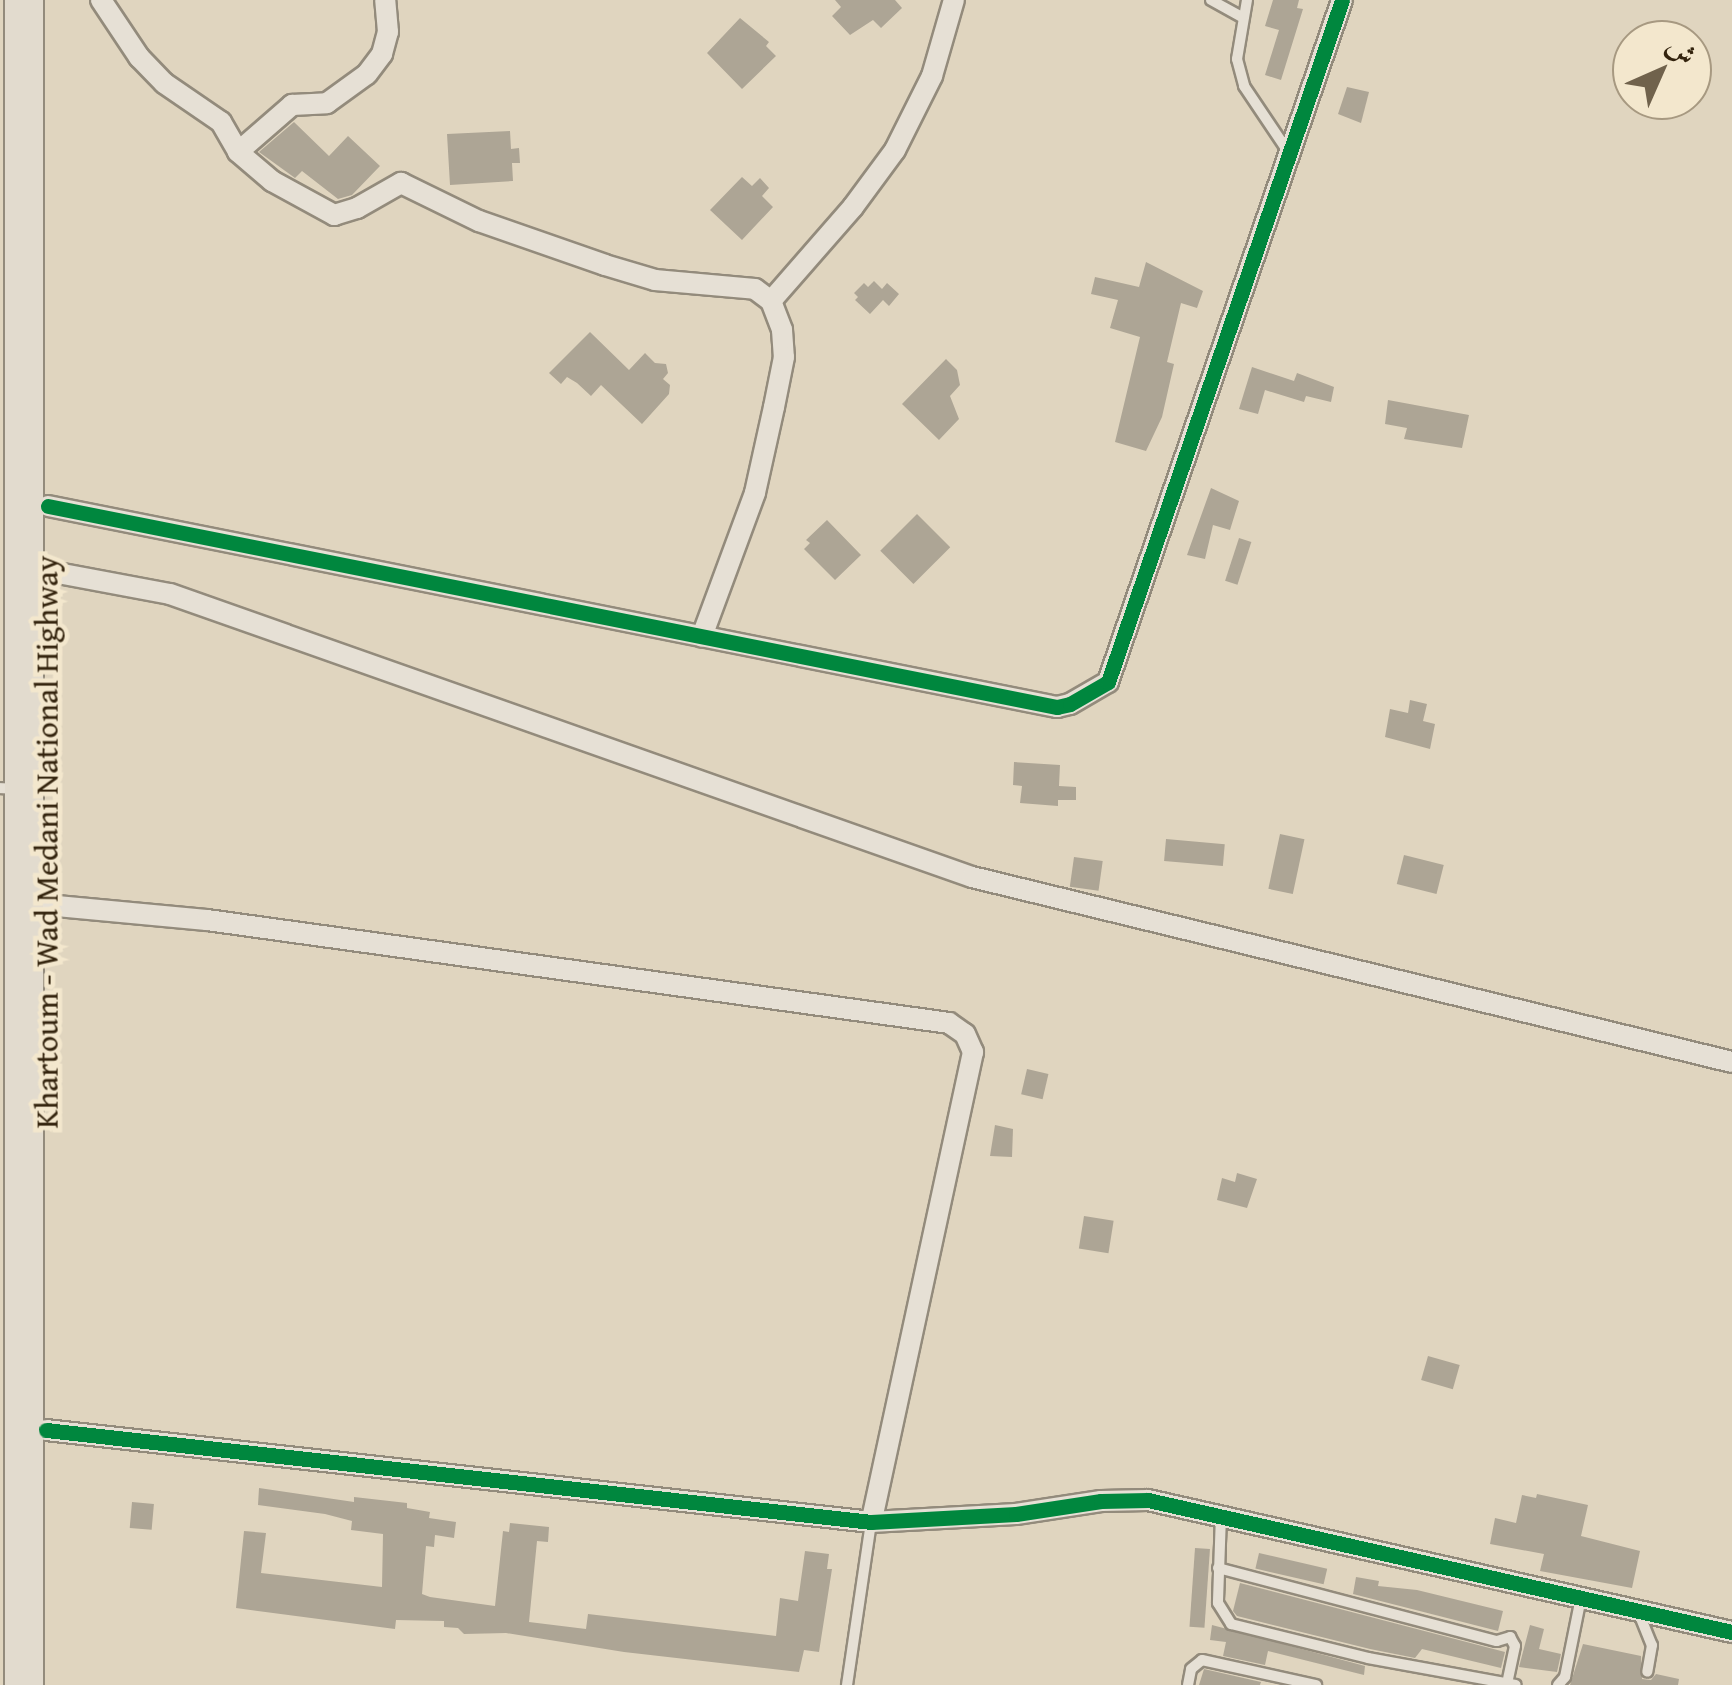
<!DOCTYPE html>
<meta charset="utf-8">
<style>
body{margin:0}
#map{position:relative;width:1732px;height:1685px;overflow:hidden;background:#e0d5bf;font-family:"Gentium Book Plus",Amiri,serif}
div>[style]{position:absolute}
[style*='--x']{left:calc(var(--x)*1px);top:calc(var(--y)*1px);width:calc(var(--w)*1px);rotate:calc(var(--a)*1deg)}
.building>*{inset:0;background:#ada595;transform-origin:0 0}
.roads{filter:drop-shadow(2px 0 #938b7c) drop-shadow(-2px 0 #938b7c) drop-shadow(0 2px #938b7c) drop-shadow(0 -2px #938b7c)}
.lane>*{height:10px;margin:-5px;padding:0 5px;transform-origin:5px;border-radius:5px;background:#e6e0d5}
.street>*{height:20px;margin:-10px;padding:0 10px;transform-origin:10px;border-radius:10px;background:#e6e0d5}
.highway>*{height:38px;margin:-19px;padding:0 19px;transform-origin:19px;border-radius:19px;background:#e2dbce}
.cycleway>*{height:15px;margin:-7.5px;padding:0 7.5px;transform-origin:7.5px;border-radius:7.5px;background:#00873e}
span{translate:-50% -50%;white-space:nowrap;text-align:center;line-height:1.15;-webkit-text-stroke:9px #f3e7cd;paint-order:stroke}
.street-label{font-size:32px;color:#34240e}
.north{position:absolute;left:1612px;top:20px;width:100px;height:100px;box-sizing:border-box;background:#f3e7cd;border:2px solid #a79981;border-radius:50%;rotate:45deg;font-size:28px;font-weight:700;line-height:40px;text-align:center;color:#34240e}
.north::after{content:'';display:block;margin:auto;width:35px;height:45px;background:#70624c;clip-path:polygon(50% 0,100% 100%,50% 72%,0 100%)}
</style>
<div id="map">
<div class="building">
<div style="clip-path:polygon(835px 0,895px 0,902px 8px,881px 28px,873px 20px,850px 35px,832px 16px,841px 7px)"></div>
<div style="clip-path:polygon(1273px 0,1299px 0,1297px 8px,1303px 9px,1281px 80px,1265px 75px,1279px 30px,1265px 26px)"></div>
<div style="clip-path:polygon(740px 18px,769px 42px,766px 46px,776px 56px,742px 89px,707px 53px)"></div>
<div style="clip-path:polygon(1347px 87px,1369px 92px,1361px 123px,1338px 114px)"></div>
<div style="clip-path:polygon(294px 122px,329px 156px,348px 136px,380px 166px,352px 195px,338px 199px,302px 171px,295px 178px,259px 152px)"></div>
<div style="clip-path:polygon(510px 131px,511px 149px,519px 148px,520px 163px,512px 163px,513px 181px,450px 185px,447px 134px)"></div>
<div style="clip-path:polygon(742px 177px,752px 186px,760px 178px,769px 188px,762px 196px,773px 207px,742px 240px,710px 210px)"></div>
<div style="clip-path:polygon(1146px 262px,1203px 291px,1197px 308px,1181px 303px,1167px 362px,1174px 364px,1162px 417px,1146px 451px,1115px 442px,1140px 337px,1110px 328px,1118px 300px,1091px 294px,1095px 277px,1139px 287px)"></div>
<div style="clip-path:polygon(874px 281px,882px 289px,887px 283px,899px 294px,889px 306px,883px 300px,870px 314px,855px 300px,858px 297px,854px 293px,864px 283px,868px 287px)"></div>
<div style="clip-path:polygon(590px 332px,629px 370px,645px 353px,655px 363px,666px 364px,668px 373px,663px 379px,670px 385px,669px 394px,642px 424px,601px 385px,591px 396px,577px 383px,567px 377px,561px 384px,549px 373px)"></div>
<div style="clip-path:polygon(946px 359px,957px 370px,960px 385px,950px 396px,959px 419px,939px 440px,902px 404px)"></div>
<div style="clip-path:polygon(1252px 367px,1294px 381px,1297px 373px,1334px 387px,1331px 402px,1306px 396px,1304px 402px,1265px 390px,1258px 414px,1239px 409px)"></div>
<div style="clip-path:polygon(1388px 400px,1469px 415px,1462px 448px,1404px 439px,1407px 428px,1385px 424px)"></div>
<div style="clip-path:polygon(1211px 488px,1239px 501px,1230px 530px,1213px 525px,1205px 559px,1187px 555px)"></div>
<div style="left:917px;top:514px;width:47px;height:52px;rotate:45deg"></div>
<div style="clip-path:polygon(827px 520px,861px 555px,835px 580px,804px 549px,810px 543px,806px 540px)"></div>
<div style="left:1239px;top:538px;width:13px;height:45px;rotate:18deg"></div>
<div style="clip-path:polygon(1410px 700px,1427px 704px,1423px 721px,1435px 724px,1430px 749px,1385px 737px,1390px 709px,1408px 713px)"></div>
<div style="clip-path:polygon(1014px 762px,1060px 765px,1059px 786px,1076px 787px,1076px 800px,1058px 800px,1058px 806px,1020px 803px,1022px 786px,1013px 785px)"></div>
<div style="left:1280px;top:834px;width:25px;height:56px;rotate:12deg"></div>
<div style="left:1166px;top:839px;width:59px;height:22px;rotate:5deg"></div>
<div style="left:1404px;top:855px;width:41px;height:30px;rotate:14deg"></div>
<div style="left:1074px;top:857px;width:29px;height:30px;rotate:8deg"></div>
<div style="left:1027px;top:1069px;width:22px;height:26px;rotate:13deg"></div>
<div style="clip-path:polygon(995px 1125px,1013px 1129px,1012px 1157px,990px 1156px)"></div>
<div style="clip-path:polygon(1237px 1173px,1257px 1179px,1247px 1208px,1217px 1200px,1222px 1178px,1235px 1182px)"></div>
<div style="left:1084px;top:1216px;width:30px;height:33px;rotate:9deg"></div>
<div style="left:1428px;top:1356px;width:33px;height:25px;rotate:16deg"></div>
<div style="clip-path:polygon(259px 1488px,354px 1502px,354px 1497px,407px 1503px,407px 1508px,430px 1512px,429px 1518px,456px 1522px,454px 1538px,435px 1535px,434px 1547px,426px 1546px,422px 1594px,430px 1597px,495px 1606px,503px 1531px,509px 1532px,510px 1523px,549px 1527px,548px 1542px,537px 1541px,529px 1622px,586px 1629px,588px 1614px,776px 1636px,780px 1598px,798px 1601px,805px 1551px,829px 1554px,827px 1569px,832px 1569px,819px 1652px,804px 1650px,799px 1672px,624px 1652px,506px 1633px,464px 1634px,458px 1628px,444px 1627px,444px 1621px,396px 1620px,395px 1629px,236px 1608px,244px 1531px,266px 1533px,261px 1573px,382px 1587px,383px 1534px,351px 1530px,352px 1521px,325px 1514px,258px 1505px)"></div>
<div style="clip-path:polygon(1537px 1494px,1588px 1505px,1581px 1536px,1640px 1551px,1632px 1588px,1540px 1571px,1544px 1554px,1490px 1544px,1495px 1518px,1516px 1523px,1522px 1495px,1536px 1498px)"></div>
<div style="left:132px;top:1502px;width:22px;height:26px;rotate:5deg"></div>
<div style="left:1195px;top:1548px;width:15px;height:79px;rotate:4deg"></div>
<div style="left:1259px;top:1553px;width:70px;height:16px;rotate:13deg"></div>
<div style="clip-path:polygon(1356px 1577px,1379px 1581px,1378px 1586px,1417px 1590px,1503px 1611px,1498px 1631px,1353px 1594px)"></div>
<div style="clip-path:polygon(1240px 1583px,1505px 1652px,1501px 1668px,1422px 1649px,1415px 1658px,1370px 1649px,1237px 1616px,1233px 1611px)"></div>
<div style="clip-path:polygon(1212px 1625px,1365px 1666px,1364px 1675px,1268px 1651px,1265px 1665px,1223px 1656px,1226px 1642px,1210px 1640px)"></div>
<div style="clip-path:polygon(1530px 1625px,1544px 1629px,1539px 1649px,1561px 1654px,1557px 1672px,1519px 1667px)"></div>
<div style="clip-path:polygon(1583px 1644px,1641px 1656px,1642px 1679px,1651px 1680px,1656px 1674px,1679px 1679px,1678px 1685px,1570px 1685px)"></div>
<div style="clip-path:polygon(1204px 1669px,1261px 1682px,1260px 1685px,1199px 1685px)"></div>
</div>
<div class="roads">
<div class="lane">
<div style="--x:1211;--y:0;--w:35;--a:29"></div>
<div style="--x:1247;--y:0;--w:60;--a:99.6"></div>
<div style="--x:1237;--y:59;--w:28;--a:75"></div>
<div style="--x:1244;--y:86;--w:81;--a:56.1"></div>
<div style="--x:0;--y:788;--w:19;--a:3"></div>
<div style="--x:1221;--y:1515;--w:88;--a:92"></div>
<div style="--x:1218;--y:1603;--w:25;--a:58"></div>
<div style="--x:1231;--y:1624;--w:141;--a:13.9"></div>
<div style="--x:1368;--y:1658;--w:150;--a:10.3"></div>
<div style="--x:1218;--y:1568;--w:288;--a:14.7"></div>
<div style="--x:1497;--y:1641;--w:14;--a:-17"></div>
<div style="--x:1510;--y:1637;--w:10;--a:61"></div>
<div style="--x:1515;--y:1646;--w:38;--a:102"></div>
<div style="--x:1638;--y:1611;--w:37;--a:68"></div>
<div style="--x:1652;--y:1645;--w:27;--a:100"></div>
<div style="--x:847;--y:1685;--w:165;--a:-81.6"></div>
<div style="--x:1188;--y:1685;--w:16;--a:-79"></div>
<div style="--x:1191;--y:1669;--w:14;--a:-39"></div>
<div style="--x:1202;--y:1660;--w:117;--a:12.4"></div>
<div style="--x:1558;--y:1685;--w:11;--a:-49"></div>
<div style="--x:1565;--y:1677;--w:81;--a:-78.6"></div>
</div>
<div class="street">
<div style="--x:101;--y:0;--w:69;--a:56.3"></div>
<div style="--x:139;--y:57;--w:36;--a:46"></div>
<div style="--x:164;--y:83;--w:69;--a:34.4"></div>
<div style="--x:221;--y:122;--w:34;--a:60"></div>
<div style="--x:238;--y:152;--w:45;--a:40.5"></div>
<div style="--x:272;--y:181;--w:71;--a:28.7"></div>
<div style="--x:334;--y:215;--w:24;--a:-17"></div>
<div style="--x:357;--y:208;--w:51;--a:-29.6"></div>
<div style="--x:401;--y:183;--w:87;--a:26"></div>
<div style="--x:479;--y:221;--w:133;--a:19.2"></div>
<div style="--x:605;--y:265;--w:52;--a:16.7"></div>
<div style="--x:655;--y:280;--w:100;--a:5.1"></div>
<div style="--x:755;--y:289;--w:20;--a:37"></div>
<div style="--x:771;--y:301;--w:31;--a:69"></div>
<div style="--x:782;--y:330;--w:27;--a:86"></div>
<div style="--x:784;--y:357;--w:51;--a:101.3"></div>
<div style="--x:774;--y:407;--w:88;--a:102.5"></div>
<div style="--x:755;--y:493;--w:153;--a:110.3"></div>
<div style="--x:238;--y:152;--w:72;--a:-41"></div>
<div style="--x:292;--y:105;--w:35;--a:-3"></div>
<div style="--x:327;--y:103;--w:49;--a:-35.9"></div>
<div style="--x:367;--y:74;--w:25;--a:-53"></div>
<div style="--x:382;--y:54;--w:23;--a:-75"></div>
<div style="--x:388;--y:32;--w:32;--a:-95"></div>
<div style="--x:771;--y:301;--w:125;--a:-48.9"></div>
<div style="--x:853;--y:207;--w:71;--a:-53.6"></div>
<div style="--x:895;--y:150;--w:83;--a:-63.4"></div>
<div style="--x:932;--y:76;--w:79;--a:-73.9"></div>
<div style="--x:48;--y:506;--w:1029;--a:11.27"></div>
<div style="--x:1057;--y:707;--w:13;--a:-13"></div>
<div style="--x:1070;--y:704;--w:44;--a:-30.1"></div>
<div style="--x:1108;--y:682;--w:721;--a:-71.06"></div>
<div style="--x:47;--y:571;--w:125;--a:10.6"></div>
<div style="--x:170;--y:594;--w:850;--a:19.44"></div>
<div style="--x:972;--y:877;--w:782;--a:13.68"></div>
<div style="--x:24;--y:903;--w:184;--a:5.3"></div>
<div style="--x:207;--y:920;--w:749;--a:7.9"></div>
<div style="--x:949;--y:1023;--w:19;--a:35"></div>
<div style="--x:965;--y:1034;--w:20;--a:66"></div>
<div style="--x:973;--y:1052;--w:481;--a:102.2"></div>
<div style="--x:46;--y:1430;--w:830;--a:6.36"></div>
<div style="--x:871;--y:1522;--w:145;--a:-3.2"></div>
<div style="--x:1016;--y:1514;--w:86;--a:-8.7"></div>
<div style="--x:1101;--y:1501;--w:47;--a:-1.2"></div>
<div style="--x:1148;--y:1500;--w:599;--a:12.74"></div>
</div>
<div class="highway">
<div style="--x:24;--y:0;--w:1685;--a:90"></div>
</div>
</div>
<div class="cycleway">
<div style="--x:48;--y:506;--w:1029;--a:11.27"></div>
<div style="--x:1057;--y:707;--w:13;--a:-13"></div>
<div style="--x:1070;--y:704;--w:44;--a:-30.1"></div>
<div style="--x:1108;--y:682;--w:721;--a:-71.06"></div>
<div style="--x:46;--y:1430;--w:830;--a:6.36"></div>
<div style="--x:871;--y:1522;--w:145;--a:-3.2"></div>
<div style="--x:1016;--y:1514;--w:86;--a:-8.7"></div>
<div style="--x:1101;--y:1501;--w:47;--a:-1.2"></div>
<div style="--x:1148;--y:1500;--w:599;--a:12.74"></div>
</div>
<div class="street-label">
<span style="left:47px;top:842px;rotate:-90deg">Khartoum - Wad Medani National Highway</span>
</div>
<div class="north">ش</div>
</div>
